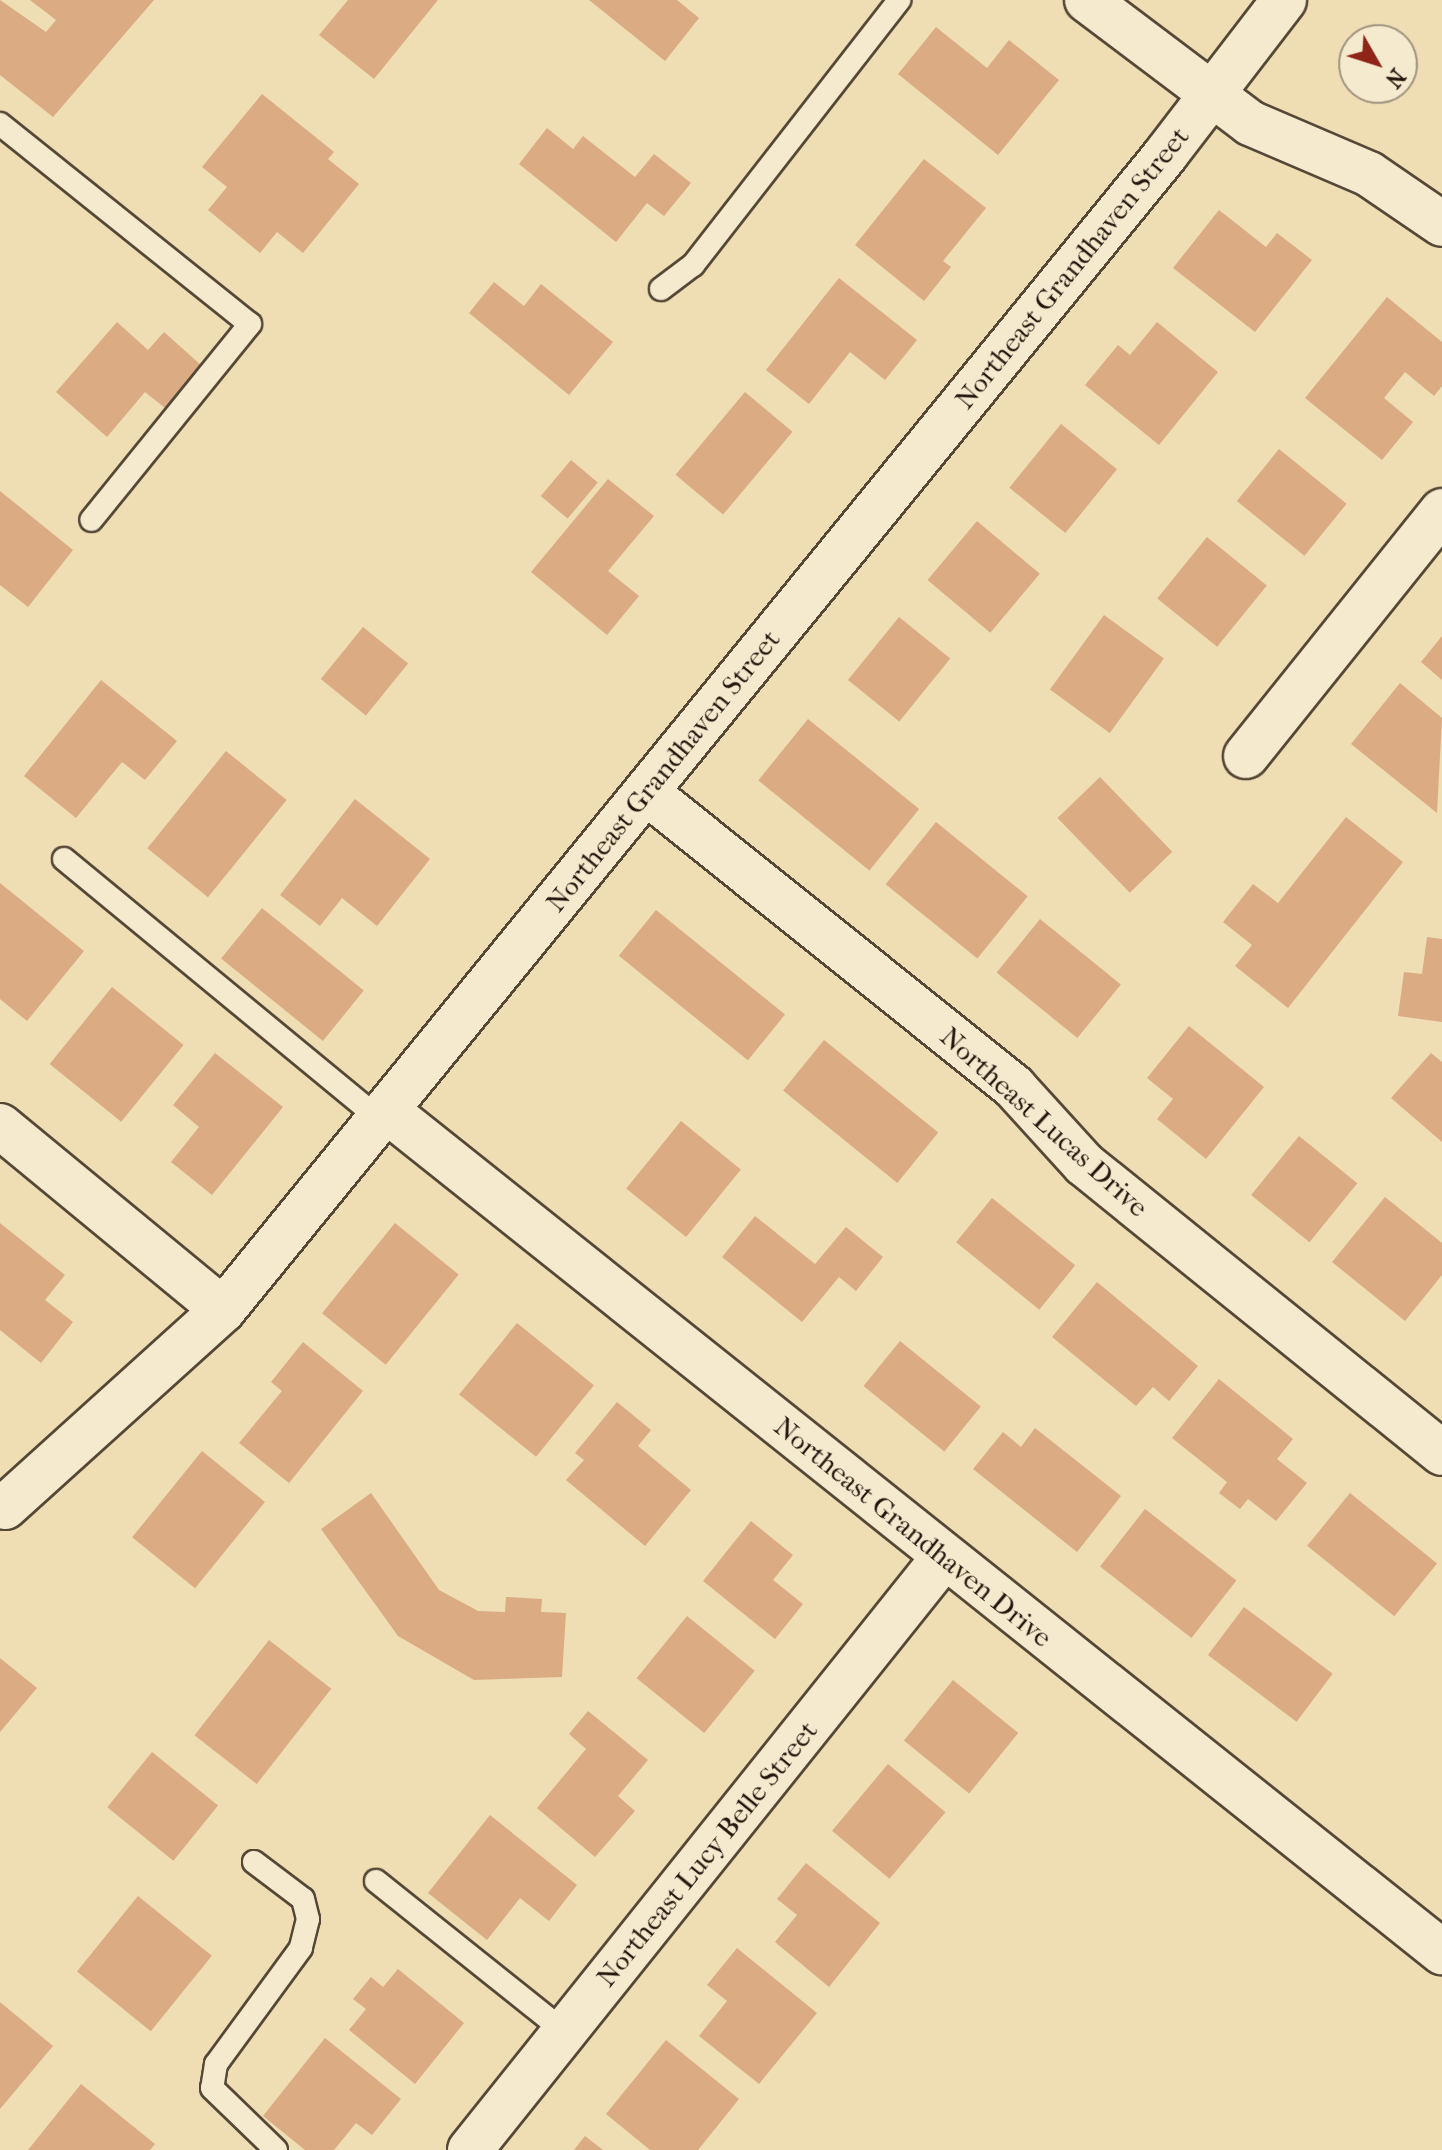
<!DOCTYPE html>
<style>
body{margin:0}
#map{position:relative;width:1442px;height:2150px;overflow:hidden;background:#efddb4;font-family:"IM FELL French Canon",serif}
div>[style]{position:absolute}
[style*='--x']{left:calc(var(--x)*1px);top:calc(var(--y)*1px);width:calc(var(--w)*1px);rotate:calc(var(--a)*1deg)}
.building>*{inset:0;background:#dbab83;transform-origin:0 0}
.roads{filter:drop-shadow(2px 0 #554837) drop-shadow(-2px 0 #554837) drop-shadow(0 2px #554837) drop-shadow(0 -2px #554837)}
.lane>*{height:22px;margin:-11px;padding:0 11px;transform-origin:11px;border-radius:11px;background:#f5e9ce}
.street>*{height:44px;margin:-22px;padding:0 22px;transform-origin:22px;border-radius:22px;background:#f5e9ce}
span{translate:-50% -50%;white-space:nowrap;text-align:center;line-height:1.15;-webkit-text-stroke:7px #f5e9ce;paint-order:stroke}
.street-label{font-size:28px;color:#22160d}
.north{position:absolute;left:1338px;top:24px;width:80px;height:80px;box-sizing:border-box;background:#f5e9ce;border:2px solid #a19581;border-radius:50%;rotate:129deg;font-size:22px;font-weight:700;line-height:32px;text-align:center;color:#22160d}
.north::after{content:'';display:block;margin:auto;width:28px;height:36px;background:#8f2418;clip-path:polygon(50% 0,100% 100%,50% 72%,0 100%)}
</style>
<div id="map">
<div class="building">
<div style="clip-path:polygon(0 0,46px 32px,56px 20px,30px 0,154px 0,53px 117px,0 75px)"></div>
<div style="clip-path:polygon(348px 0,438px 0,374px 79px,319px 35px)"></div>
<div style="clip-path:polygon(589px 0,677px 0,699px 18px,665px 61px)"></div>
<div style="clip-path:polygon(936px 27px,987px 68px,1009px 40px,1059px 80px,998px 155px,898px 74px)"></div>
<div style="clip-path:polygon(262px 94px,334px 152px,328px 159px,359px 184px,303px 253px,277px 232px,260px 253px,208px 210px,227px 187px,202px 167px)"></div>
<div style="clip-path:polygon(547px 128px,573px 149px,583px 136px,635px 177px,654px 154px,691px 183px,664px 216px,647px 203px,616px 242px,519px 164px)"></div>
<div style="clip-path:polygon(924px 159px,986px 208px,943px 261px,951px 267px,924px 301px,855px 245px)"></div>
<div style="clip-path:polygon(1219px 210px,1266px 247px,1277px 233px,1312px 260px,1255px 332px,1173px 268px)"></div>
<div style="clip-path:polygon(839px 278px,917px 340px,885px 380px,850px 352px,809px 404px,766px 370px)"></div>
<div style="clip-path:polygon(494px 282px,524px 306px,541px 284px,613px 342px,569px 395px,469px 313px)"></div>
<div style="clip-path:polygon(1387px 297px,1442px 342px,1442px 386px,1434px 396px,1405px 372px,1384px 398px,1413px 422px,1382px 460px,1305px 398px)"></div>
<div style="clip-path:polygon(117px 322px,148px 350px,164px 332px,202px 366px,165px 408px,145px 392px,107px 437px,56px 392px)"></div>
<div style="clip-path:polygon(1157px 322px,1218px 372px,1159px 445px,1085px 385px,1118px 345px,1130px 355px)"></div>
<div style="left:745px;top:392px;width:62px;height:108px;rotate:40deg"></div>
<div style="left:1061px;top:424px;width:72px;height:82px;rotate:39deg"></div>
<div style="left:1279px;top:449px;width:87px;height:67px;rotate:39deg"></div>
<div style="left:571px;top:460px;width:35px;height:47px;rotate:40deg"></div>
<div style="clip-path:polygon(608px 479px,654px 516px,608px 571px,639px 596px,607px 635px,531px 572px)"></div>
<div style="clip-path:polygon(0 491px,73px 550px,28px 607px,0 585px)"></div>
<div style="left:977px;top:521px;width:82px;height:77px;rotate:40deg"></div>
<div style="left:1207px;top:537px;width:77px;height:79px;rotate:39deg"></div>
<div style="left:1104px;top:615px;width:74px;height:92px;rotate:36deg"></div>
<div style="left:899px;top:617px;width:66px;height:81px;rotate:39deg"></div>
<div style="left:363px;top:627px;width:58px;height:67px;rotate:39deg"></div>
<div style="clip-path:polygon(1442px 636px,1442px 680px,1421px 662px)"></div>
<div style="clip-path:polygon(101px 680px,177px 741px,145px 780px,122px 762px,76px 818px,24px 776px)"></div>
<div style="clip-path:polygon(1400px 683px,1442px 718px,1437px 813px,1351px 744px)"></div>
<div style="left:808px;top:719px;width:143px;height:79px;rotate:39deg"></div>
<div style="left:226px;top:751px;width:78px;height:125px;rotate:39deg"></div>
<div style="left:1100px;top:777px;width:104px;height:59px;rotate:46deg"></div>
<div style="clip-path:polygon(355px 799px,430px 859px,377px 926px,342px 898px,320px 926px,280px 895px)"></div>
<div style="clip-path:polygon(1346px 817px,1403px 862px,1288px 1008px,1235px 966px,1252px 945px,1223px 922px,1253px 884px,1278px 903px)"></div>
<div style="left:936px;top:822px;width:118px;height:80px;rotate:39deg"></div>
<div style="clip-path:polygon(0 883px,84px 951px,27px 1021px,0 999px)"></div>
<div style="left:262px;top:908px;width:131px;height:65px;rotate:39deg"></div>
<div style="left:656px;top:910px;width:166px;height:59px;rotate:39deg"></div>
<div style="left:1040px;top:919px;width:104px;height:69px;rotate:39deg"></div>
<div style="clip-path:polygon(1427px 937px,1442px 939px,1442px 1022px,1398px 1016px,1404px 972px,1422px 974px)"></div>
<div style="left:112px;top:987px;width:92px;height:99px;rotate:39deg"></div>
<div style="clip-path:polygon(1189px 1026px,1264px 1087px,1206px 1159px,1157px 1119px,1173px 1099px,1147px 1078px)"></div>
<div style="left:824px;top:1040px;width:147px;height:65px;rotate:39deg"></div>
<div style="clip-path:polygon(215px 1053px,283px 1107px,212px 1195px,171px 1162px,199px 1127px,173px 1105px)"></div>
<div style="clip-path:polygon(1431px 1053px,1442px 1062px,1442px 1142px,1391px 1098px)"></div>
<div style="left:681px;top:1121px;width:77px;height:87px;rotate:39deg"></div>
<div style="left:1299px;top:1136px;width:75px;height:76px;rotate:39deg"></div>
<div style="clip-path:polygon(1385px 1197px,1442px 1243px,1442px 1275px,1405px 1321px,1332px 1262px)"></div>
<div style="left:992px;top:1198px;width:107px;height:57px;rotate:39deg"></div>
<div style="clip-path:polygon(755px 1216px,815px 1264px,846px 1227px,883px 1257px,856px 1291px,839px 1277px,802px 1322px,722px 1257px)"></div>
<div style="clip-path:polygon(0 1223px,65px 1275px,45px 1300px,73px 1322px,41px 1363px,0 1330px)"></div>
<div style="left:395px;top:1223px;width:82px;height:116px;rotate:39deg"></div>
<div style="clip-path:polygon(1097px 1282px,1198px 1366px,1169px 1401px,1153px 1387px,1136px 1406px,1052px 1337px)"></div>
<div style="left:517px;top:1323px;width:99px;height:92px;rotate:39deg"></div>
<div style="left:900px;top:1341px;width:104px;height:58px;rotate:39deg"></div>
<div style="clip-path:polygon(303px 1342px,363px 1391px,289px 1483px,239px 1443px,282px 1391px,271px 1382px)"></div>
<div style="clip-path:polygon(1219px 1379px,1293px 1439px,1277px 1459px,1307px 1483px,1276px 1521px,1248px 1499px,1240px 1509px,1219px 1493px,1227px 1482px,1172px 1438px)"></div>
<div style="clip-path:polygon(617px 1402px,651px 1430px,638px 1446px,691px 1490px,645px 1546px,566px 1480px,584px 1460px,575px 1453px)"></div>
<div style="clip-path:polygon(1035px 1428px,1121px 1496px,1077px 1552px,973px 1469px,1003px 1432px,1021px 1447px)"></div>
<div style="left:202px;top:1451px;width:81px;height:111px;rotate:39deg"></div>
<div style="clip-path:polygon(371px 1493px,439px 1590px,478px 1611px,505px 1612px,506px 1597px,542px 1599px,541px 1612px,566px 1613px,562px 1677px,474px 1680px,398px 1636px,321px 1529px)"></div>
<div style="left:1350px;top:1493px;width:112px;height:68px;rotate:39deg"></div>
<div style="left:1145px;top:1509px;width:116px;height:73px;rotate:38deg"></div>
<div style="clip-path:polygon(751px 1521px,793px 1555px,773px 1580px,803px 1604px,775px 1639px,703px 1581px)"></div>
<div style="left:1244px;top:1607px;width:111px;height:60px;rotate:37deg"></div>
<div style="left:687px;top:1616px;width:87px;height:80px;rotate:39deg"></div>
<div style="left:269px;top:1640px;width:79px;height:121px;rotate:38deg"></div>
<div style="clip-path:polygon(0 1658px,37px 1688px,0 1732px)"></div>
<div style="left:953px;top:1680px;width:84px;height:78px;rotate:39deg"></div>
<div style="clip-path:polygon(588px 1711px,648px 1760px,618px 1796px,635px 1811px,595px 1857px,537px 1808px,586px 1749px,569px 1734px)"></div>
<div style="left:152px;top:1752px;width:85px;height:71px;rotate:39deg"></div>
<div style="left:888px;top:1764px;width:75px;height:87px;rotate:40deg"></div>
<div style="clip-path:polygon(490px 1815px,577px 1885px,549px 1921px,520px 1898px,487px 1940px,428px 1893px)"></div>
<div style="clip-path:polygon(806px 1863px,880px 1923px,829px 1987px,775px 1942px,797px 1915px,777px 1899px)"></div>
<div style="left:138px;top:1896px;width:95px;height:97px;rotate:39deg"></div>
<div style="clip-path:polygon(737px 1948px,817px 2013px,759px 2084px,699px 2036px,727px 2001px,707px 1985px)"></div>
<div style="clip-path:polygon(398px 1969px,464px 2023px,415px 2084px,349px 2030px,366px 2009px,353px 1999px,371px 1977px,383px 1987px)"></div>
<div style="clip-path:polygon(0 2002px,53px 2046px,0 2109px)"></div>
<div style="clip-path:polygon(325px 2038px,401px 2099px,372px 2135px,356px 2123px,334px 2150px,305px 2150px,263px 2116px)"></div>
<div style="clip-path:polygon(666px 2040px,739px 2099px,698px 2150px,650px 2150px,606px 2114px)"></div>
<div style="clip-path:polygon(81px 2084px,155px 2144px,150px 2150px,28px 2150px)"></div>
<div style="clip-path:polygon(585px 2136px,603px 2150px,574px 2150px)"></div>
</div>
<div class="roads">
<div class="lane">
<div style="--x:0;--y:124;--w:320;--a:38.7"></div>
<div style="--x:250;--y:324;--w:252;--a:129"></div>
<div style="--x:661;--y:289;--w:40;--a:-37"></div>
<div style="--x:693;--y:265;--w:336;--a:-52.1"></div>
<div style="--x:64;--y:859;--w:408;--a:39.5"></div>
<div style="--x:254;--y:1862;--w:61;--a:37.1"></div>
<div style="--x:303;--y:1899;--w:21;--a:76"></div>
<div style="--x:308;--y:1919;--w:30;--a:104"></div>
<div style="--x:301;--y:1948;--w:144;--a:126.2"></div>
<div style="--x:216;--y:2064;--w:24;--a:99"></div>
<div style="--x:212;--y:2088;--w:89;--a:44.1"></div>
<div style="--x:376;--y:1881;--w:242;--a:38.6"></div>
</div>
<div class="street">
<div style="--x:1087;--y:0;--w:204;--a:37"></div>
<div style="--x:1250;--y:123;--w:129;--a:23.2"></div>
<div style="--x:1369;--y:174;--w:88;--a:34.4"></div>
<div style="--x:1246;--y:756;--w:314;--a:-51.3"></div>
<div style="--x:646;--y:792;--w:472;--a:38.7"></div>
<div style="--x:1014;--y:1087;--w:104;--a:47.7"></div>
<div style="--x:1084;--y:1164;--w:460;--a:38.9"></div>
<div style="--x:386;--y:1110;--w:1351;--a:38.57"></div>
<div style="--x:0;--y:1126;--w:289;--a:39.5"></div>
<div style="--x:5;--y:1507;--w:294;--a:-42.1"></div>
<div style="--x:223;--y:1310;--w:1492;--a:-50.79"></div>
<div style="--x:1166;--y:154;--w:194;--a:-52.5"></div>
<div style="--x:470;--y:2150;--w:759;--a:-51.36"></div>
</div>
</div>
<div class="street-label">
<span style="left:1072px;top:268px;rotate:-51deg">Northeast Grandhaven Street</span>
<span style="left:663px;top:771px;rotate:-51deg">Northeast Grandhaven Street</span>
<span style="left:1044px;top:1122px;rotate:42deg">Northeast Lucas Drive</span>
<span style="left:913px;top:1532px;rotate:39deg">Northeast Grandhaven Drive</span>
<span style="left:707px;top:1854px;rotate:-51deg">Northeast Lucy Belle Street</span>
</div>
<div class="north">N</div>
</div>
